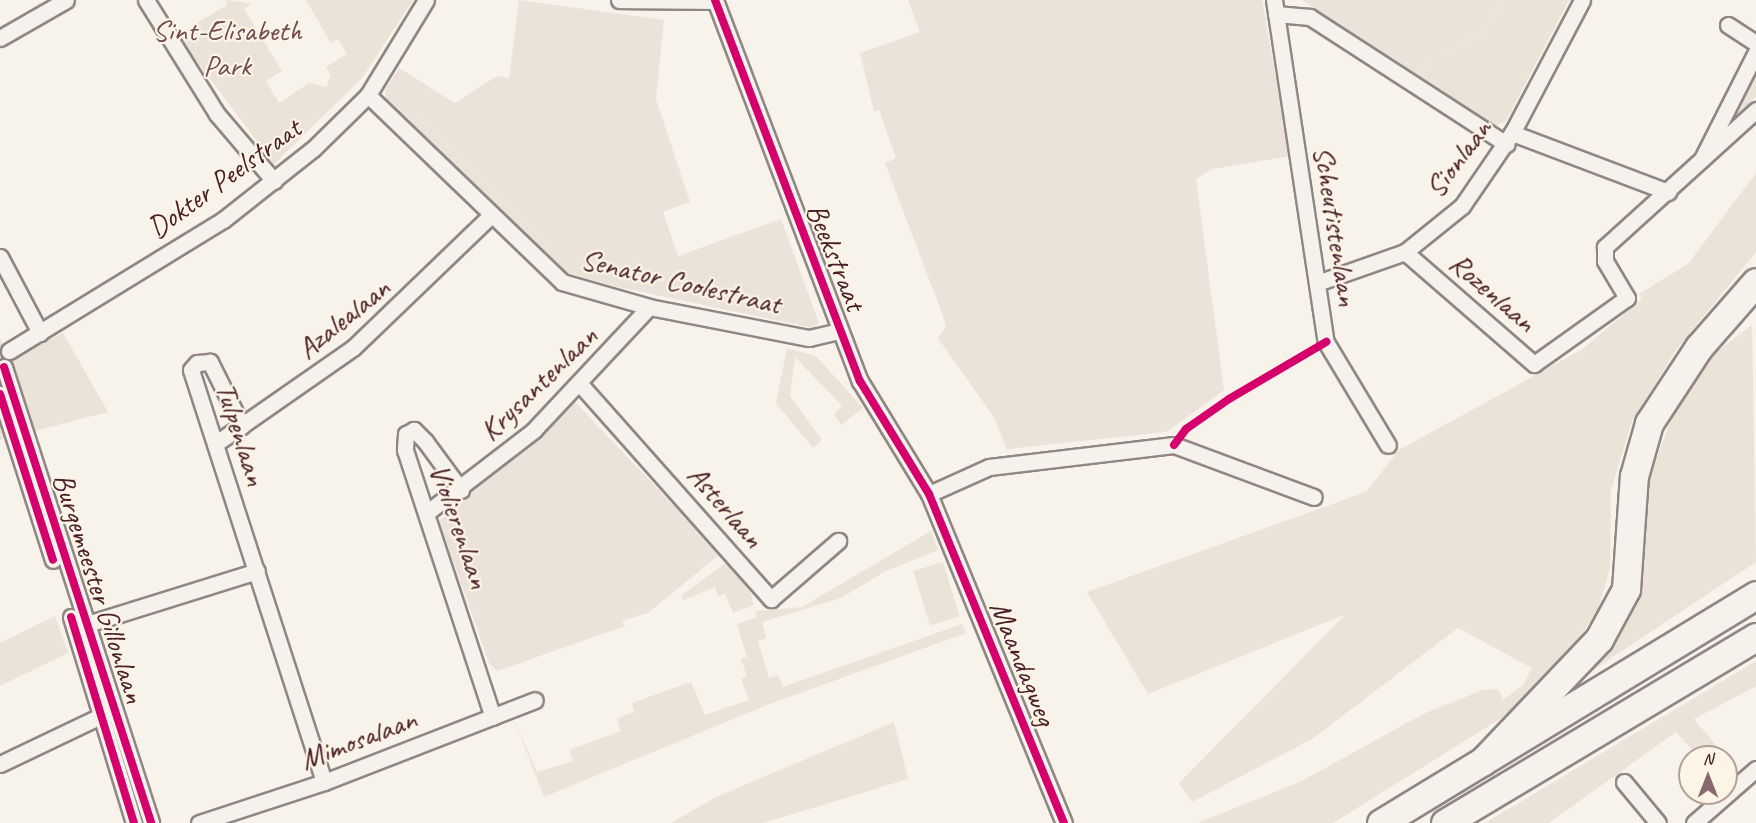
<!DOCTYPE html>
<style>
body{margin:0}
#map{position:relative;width:1756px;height:823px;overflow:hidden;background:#f7f3ea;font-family:Caveat,sans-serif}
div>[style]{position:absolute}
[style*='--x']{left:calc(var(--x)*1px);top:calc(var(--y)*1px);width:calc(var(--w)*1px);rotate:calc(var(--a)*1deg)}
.built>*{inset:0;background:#ebe3d9}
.green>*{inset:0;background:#ebe2d8;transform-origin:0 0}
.roads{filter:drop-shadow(2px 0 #908684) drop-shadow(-2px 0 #908684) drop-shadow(0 2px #908684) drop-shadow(0 -2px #908684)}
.minor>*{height:15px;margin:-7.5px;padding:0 7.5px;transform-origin:7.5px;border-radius:7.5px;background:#f5f2ec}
.motorway>*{height:27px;margin:-13.5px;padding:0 13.5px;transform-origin:13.5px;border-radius:13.5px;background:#f5f2ec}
.cycleway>*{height:8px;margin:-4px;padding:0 4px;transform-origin:4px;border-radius:4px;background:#d6006c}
span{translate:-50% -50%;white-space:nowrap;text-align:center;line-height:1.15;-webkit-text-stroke:4.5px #fcf5e5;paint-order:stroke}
.park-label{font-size:30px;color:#704c53}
.street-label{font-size:30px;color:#4a1f2b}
.north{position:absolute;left:1678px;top:745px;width:60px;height:60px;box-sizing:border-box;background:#fcf5e5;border:2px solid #b59f9b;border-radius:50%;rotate:0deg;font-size:16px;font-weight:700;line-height:24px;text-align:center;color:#4a1f2b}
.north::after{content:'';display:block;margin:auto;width:21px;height:27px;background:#87696e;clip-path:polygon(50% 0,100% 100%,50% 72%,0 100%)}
</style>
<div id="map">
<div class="built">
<div style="clip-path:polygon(519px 0,664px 20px,656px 99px,690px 202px,663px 212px,678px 256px,781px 219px,819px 323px,813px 328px,618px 287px,620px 275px,571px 267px,415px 116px,410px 125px,386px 99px,385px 90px,399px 68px,455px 103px,497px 76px,509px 78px)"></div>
<div style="clip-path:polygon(908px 0,1262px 0,1290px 156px,1213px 169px,1196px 179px,1224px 390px,1167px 432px,1007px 449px,994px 417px,938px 338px,946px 327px,943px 316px,885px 163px,896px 158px,879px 110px,874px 112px,860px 53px,920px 32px)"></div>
<div style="clip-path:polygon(1302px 0,1505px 0,1482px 33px,1410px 73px)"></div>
<div style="clip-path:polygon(573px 400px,720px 554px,648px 613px,622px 621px,625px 626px,497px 671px,489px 663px,439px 521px)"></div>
</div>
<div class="green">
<div style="clip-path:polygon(226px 0,252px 4px,244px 9px,282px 71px,266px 81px,279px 103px,309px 83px,326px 87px,331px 76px,326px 67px,347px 54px,338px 39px,331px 43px,306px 0,413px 0,362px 78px,274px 164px,177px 35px,227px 5px)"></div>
<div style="clip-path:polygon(1505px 0,1569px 0,1506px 121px,1495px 126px,1410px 73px,1482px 33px)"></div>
<div style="clip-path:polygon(1756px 61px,1756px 96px,1726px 131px,1722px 127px)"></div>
<div style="clip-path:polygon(414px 115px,571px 267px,620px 275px,618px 287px,568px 273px,542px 254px,410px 125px)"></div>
<div style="clip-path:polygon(1756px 173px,1756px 252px,1676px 350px,1632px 421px,1611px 490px,1610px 569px,1598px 609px,1575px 645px,1535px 692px,1500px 719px,1333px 823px,1198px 823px,1300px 782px,1423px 714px,1483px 690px,1498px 689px,1503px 700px,1523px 685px,1532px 668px,1458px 628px,1312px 739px,1192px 802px,1179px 783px,1346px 614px,1148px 694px,1087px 592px,1366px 492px,1399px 450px,1581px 350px,1642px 299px,1639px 294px,1688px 264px)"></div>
<div style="clip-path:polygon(1000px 287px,1019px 448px,1007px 449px,994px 417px,938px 338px,946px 327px,971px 319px)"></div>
<div style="clip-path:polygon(1752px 325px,1756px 562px,1568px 687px,1637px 582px,1646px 486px,1681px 394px,1716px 352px)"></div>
<div style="clip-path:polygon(63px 333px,108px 412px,0 440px,0 339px,9px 359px)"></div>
<div style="clip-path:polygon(787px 348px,816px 356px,863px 408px,841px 425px,834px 414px,842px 406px,795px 357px,790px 396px,822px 440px,813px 448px,776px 403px)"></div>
<div style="clip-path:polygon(931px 531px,938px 550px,884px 572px,841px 598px,762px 622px,766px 638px,758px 641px,769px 678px,778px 675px,783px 687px,962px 624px,966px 633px,767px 705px,544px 797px,514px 719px,537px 772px,573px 761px,569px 750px,621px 731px,617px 718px,634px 712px,632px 703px,691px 682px,705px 715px,749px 700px,741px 679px,747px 676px,741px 659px,747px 657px,737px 624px,757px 617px,755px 611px,802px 607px)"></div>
<div style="clip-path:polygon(728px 561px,746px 579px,754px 605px,733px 613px,725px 594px,718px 596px,715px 587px,682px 601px,682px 595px)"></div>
<div style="left:943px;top:562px;width:57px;height:31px;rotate:73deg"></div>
<div style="clip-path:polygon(55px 616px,68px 653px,0 686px,0 643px)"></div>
<div style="clip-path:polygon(1756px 661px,1756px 686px,1694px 719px,1726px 757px,1699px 757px,1676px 732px,1549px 823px,1485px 823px)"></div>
<div style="clip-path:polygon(894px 722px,908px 779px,763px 823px,671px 823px,716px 797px)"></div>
</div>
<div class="roads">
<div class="minor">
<div style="--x:146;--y:0;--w:134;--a:58.1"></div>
<div style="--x:217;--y:114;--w:88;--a:49.6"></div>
<div style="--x:619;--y:0;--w:96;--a:0.6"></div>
<div style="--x:715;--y:0;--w:408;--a:69.2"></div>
<div style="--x:860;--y:381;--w:132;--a:58.6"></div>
<div style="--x:929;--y:494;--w:356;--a:67.7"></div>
<div style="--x:1274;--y:0;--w:346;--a:81.4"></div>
<div style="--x:1326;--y:342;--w:120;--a:59"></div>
<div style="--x:1276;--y:14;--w:34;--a:5"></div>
<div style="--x:1310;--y:17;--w:234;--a:32.9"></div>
<div style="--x:1728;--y:25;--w:33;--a:33"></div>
<div style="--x:0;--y:38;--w:76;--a:-29.9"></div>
<div style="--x:368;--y:95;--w:269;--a:43.9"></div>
<div style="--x:562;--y:282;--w:91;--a:16"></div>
<div style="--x:649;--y:307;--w:163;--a:11"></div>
<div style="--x:809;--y:338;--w:32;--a:-13"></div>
<div style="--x:1512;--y:133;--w:167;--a:20.7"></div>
<div style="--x:1702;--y:159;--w:120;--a:-63.2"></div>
<div style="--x:1405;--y:252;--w:171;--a:41"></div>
<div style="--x:1534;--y:364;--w:114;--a:-35.4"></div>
<div style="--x:1627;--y:298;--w:43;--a:-120.7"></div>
<div style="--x:1605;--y:261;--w:14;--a:-90"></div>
<div style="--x:1605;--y:247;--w:204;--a:-42.2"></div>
<div style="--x:0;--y:257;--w:86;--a:62.2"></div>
<div style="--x:1317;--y:283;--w:93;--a:-19.4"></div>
<div style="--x:1405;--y:252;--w:73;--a:-38.9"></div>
<div style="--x:1462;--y:206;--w:88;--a:-55.6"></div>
<div style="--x:1512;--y:133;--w:150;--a:-62.2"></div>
<div style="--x:9;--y:351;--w:251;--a:-31.5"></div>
<div style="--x:223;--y:220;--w:115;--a:-38.3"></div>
<div style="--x:313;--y:149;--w:77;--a:-44.5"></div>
<div style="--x:368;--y:95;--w:111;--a:-58.6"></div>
<div style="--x:4;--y:367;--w:479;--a:72.1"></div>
<div style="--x:580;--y:384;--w:288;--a:48.4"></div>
<div style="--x:771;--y:599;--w:89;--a:-40.9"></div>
<div style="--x:0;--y:394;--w:174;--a:72.3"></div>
<div style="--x:242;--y:426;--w:72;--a:-116.6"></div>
<div style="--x:210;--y:362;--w:13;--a:176"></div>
<div style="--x:197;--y:363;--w:9;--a:131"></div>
<div style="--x:191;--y:370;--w:433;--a:72.1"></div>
<div style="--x:215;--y:444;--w:169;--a:-34.9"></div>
<div style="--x:354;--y:347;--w:189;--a:-43.9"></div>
<div style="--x:461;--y:490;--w:61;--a:-126.3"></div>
<div style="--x:425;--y:441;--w:16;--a:-135"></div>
<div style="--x:414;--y:430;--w:9;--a:153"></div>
<div style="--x:406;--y:434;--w:16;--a:94"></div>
<div style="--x:405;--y:450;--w:281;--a:71.8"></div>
<div style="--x:929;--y:494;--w:66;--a:-24.2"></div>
<div style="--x:989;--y:467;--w:186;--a:-6.8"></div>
<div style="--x:1174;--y:445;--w:149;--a:20.4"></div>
<div style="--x:429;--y:511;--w:133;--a:-37.6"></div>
<div style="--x:534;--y:430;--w:168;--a:-46.9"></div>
<div style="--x:71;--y:617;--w:215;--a:73"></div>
<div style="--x:84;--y:625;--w:181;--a:-17.3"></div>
<div style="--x:0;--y:764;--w:123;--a:-25.5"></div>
<div style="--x:1624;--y:782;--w:53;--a:50.3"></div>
<div style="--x:199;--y:823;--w:132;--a:-18.2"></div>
<div style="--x:324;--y:782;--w:226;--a:-21.2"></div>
<div style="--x:1694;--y:823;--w:82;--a:-41.1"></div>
</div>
<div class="motorway">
<div style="--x:1482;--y:762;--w:170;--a:-46.4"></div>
<div style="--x:1599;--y:639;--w:57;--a:-61.6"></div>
<div style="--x:1626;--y:589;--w:113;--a:-86"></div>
<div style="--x:1634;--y:476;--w:55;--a:-74.2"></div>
<div style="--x:1649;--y:423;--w:91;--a:-56.7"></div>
<div style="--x:1699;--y:347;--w:86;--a:-48.8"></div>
<div style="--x:1381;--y:823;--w:439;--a:-31.3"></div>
<div style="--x:1445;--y:823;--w:362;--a:-30.9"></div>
</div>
</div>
<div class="cycleway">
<div style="--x:715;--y:0;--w:408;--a:69.2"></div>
<div style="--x:860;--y:381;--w:132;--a:58.6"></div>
<div style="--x:929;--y:494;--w:356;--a:67.7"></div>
<div style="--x:4;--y:367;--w:479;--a:72.1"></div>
<div style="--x:0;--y:394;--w:174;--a:72.3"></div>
<div style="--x:1174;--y:445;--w:20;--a:-53"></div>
<div style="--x:1186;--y:429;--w:52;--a:-34.9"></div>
<div style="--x:1229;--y:399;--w:113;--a:-30.4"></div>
<div style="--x:71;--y:617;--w:215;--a:73"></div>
</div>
<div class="park-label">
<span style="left:227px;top:47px">Sint-Elisabeth<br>Park</span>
</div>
<div class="street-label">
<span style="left:1458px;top:158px;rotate:-53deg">Sionlaan</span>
<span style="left:224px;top:178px;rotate:-36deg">Dokter Peelstraat</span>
<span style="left:1336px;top:226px;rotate:81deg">Scheutistenlaan</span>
<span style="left:836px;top:257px;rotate:68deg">Beekstraat</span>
<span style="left:681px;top:281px;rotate:13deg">Senator Coolestraat</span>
<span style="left:1493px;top:292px;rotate:41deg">Rozenlaan</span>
<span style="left:343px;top:318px;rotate:-39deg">Azalealaan</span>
<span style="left:538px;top:383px;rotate:-44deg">Krysantenlaan</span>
<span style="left:241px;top:434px;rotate:72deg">Tulpenlaan</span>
<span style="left:726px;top:506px;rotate:49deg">Asterlaan</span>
<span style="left:460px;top:526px;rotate:71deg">Violierenlaan</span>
<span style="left:99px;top:588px;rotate:72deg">Burgemeester Gillonlaan</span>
<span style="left:1023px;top:663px;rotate:68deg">Maandagweg</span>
<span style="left:358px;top:739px;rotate:-21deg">Mimosalaan</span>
</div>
<div class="north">N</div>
</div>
